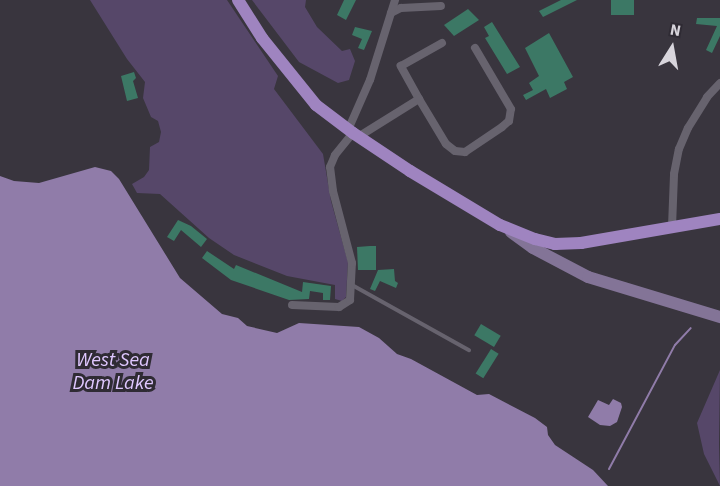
<!DOCTYPE html>
<style>
body{margin:0}
#map{position:relative;width:720px;height:486px;overflow:hidden;background:#39353e;font-family:"Source Sans 3",sans-serif}
div>[style]{position:absolute}
[style*='--x']{left:calc(var(--x)*1px);top:calc(var(--y)*1px);width:calc(var(--w)*1px);rotate:calc(var(--a)*1deg)}
.green>*{inset:0;background:#564769}
.water>*{inset:0;background:#907ca9}
.stream>*{height:2px;margin:-1px;padding:0 1px;transform-origin:1px;border-radius:1px;background:#907ca9}
.building>*{inset:0;background:#3c7865;transform-origin:0 0}
.lane>*{height:4px;margin:-2px;padding:0 2px;transform-origin:2px;border-radius:2px;background:#67636e}
.street>*{height:8px;margin:-4px;padding:0 4px;transform-origin:4px;border-radius:4px;background:#67636e}
.secondary>*{height:12px;margin:-6px;padding:0 6px;transform-origin:6px;border-radius:6px;background:#837497}
.primary>*{height:12px;margin:-6px;padding:0 6px;transform-origin:6px;border-radius:6px;background:#9f84c0}
span{translate:-50% -50%;white-space:nowrap;text-align:center;line-height:1.15;-webkit-text-stroke:6px #2f2b34;paint-order:stroke}
.water-label{font-size:20px;color:#dfc7ff;font-style:italic}
.north{position:absolute;left:642px;top:18px;width:60px;height:60px;-webkit-text-stroke:4px #2f2b34;paint-order:stroke;rotate:11deg;font-size:16px;font-weight:700;line-height:24px;text-align:center;color:#d8d5dc}
.north::after{content:'';display:block;margin:auto;width:21px;height:27px;background:#d8d5dc;clip-path:polygon(50% 0,100% 100%,50% 72%,0 100%)}
</style>
<div id="map">
<div class="green">
<div style="clip-path:polygon(90px 0,227px 0,278px 76px,274px 89px,323px 154px,331px 201px,348px 262px,346px 297px,342px 301px,335px 299px,335px 285px,287px 276px,234px 255px,209px 238px,160px 194px,137px 193px,132px 184px,144px 177px,149px 170px,150px 147px,159px 142px,161px 132px,158px 121px,151px 117px,143px 98px,145px 82px,127px 59px)"></div>
<div style="clip-path:polygon(252px 0,306px 0,305px 7px,317px 27px,342px 51px,350px 49px,355px 61px,349px 80px,338px 83px,299px 62px)"></div>
<div style="clip-path:polygon(720px 370px,719px 444px,720px 486px,704px 454px,697px 423px)"></div>
</div>
<div class="water">
<div style="clip-path:polygon(95px 167px,111px 171px,119px 179px,180px 278px,222px 314px,238px 318px,247px 326px,277px 333px,299px 323px,359px 327px,379px 338px,397px 354px,411px 359px,477px 395px,489px 394px,535px 418px,547px 427px,548px 435px,555px 445px,593px 470px,608px 486px,0 486px,0 176px,14px 181px,39px 183px)"></div>
<div style="clip-path:polygon(613px 399px,621px 403px,622px 407px,617px 422px,610px 426px,600px 425px,588px 417px,598px 400px,609px 405px)"></div>
</div>
<div class="stream">
<div style="--x:609;--y:469;--w:140;--a:-62"></div>
<div style="--x:675;--y:345;--w:23;--a:-47"></div>
</div>
<div class="building">
<div style="clip-path:polygon(344px 0,356px 0,346px 20px,337px 15px)"></div>
<div style="clip-path:polygon(561px 0,577px 0,543px 17px,539px 11px)"></div>
<div style="left:611px;top:0;width:23px;height:15px"></div>
<div style="clip-path:polygon(468px 9px,479px 20px,454px 36px,444px 25px)"></div>
<div style="clip-path:polygon(697px 18px,720px 18px,720px 36px,712px 53px,706px 50px,717px 26px,696px 24px)"></div>
<div style="clip-path:polygon(492px 22px,520px 67px,507px 74px,485px 38px,489px 36px,484px 27px)"></div>
<div style="clip-path:polygon(355px 27px,372px 31px,364px 50px,358px 48px,362px 39px,352px 35px)"></div>
<div style="clip-path:polygon(549px 33px,573px 77px,564px 82px,567px 89px,550px 98px,546px 89px,526px 100px,523px 95px,533px 90px,529px 83px,539px 76px,525px 48px)"></div>
<div style="clip-path:polygon(134px 72px,136px 78px,133px 81px,138px 98px,127px 101px,121px 76px)"></div>
<div style="clip-path:polygon(178px 220px,191px 226px,207px 239px,201px 247px,181px 230px,174px 241px,167px 237px)"></div>
<div style="clip-path:polygon(370px 246px,376px 246px,376px 270px,358px 270px,357px 247px)"></div>
<div style="clip-path:polygon(207px 251px,234px 269px,236px 265px,302px 292px,303px 282px,331px 286px,330px 300px,323px 300px,323px 293px,310px 291px,309px 299px,289px 300px,231px 280px,202px 258px)"></div>
<div style="clip-path:polygon(394px 269px,395px 281px,398px 283px,396px 288px,380px 281px,375px 291px,370px 289px,378px 270px)"></div>
<div style="left:481px;top:324px;width:23px;height:13px;rotate:31deg"></div>
<div style="left:491px;top:349px;width:9px;height:29px;rotate:32deg"></div>
</div>
<div class="lane">
<div style="--x:352;--y:285;--w:134;--a:29.1"></div>
</div>
<div class="street">
<div style="--x:391;--y:13;--w:11;--a:-27"></div>
<div style="--x:401;--y:8;--w:40;--a:-2.9"></div>
<div style="--x:419;--y:99;--w:38;--a:-119"></div>
<div style="--x:401;--y:66;--w:47;--a:-29.3"></div>
<div style="--x:348;--y:130;--w:55;--a:-66.3"></div>
<div style="--x:370;--y:80;--w:84;--a:-72.6"></div>
<div style="--x:358;--y:137;--w:72;--a:-31.9"></div>
<div style="--x:419;--y:99;--w:52;--a:59"></div>
<div style="--x:446;--y:144;--w:11;--a:38"></div>
<div style="--x:455;--y:151;--w:10;--a:6"></div>
<div style="--x:465;--y:152;--w:45;--a:-34"></div>
<div style="--x:502;--y:127;--w:9;--a:-41"></div>
<div style="--x:509;--y:121;--w:12;--a:-81"></div>
<div style="--x:511;--y:109;--w:71;--a:-120.5"></div>
<div style="--x:672;--y:227;--w:53;--a:-87.8"></div>
<div style="--x:674;--y:174;--w:25;--a:-79"></div>
<div style="--x:679;--y:149;--w:23;--a:-67"></div>
<div style="--x:688;--y:128;--w:36;--a:-58"></div>
<div style="--x:707;--y:97;--w:19;--a:-47"></div>
<div style="--x:292;--y:305;--w:47;--a:2.4"></div>
<div style="--x:339;--y:307;--w:13;--a:-32"></div>
<div style="--x:350;--y:300;--w:37;--a:-87"></div>
<div style="--x:352;--y:263;--w:74;--a:-104.8"></div>
<div style="--x:333;--y:191;--w:24;--a:-97"></div>
<div style="--x:330;--y:167;--w:13;--a:-67"></div>
<div style="--x:335;--y:155;--w:28;--a:-51"></div>
</div>
<div class="secondary">
<div style="--x:511;--y:232;--w:27;--a:36"></div>
<div style="--x:533;--y:248;--w:62;--a:27.8"></div>
<div style="--x:588;--y:277;--w:138;--a:16.9"></div>
</div>
<div class="primary">
<div style="--x:238;--y:0;--w:45;--a:57.7"></div>
<div style="--x:262;--y:38;--w:86;--a:51.1"></div>
<div style="--x:316;--y:105;--w:46;--a:37.1"></div>
<div style="--x:353;--y:133;--w:69;--a:33.7"></div>
<div style="--x:410;--y:171;--w:105;--a:31"></div>
<div style="--x:500;--y:225;--w:38;--a:22"></div>
<div style="--x:535;--y:239;--w:21;--a:14"></div>
<div style="--x:555;--y:244;--w:26;--a:-2"></div>
<div style="--x:581;--y:243;--w:141;--a:-9.8"></div>
</div>
<div class="water-label">
<span style="left:113px;top:372px">West Sea<br>Dam Lake</span>
</div>
<div class="north">N</div>
</div>
